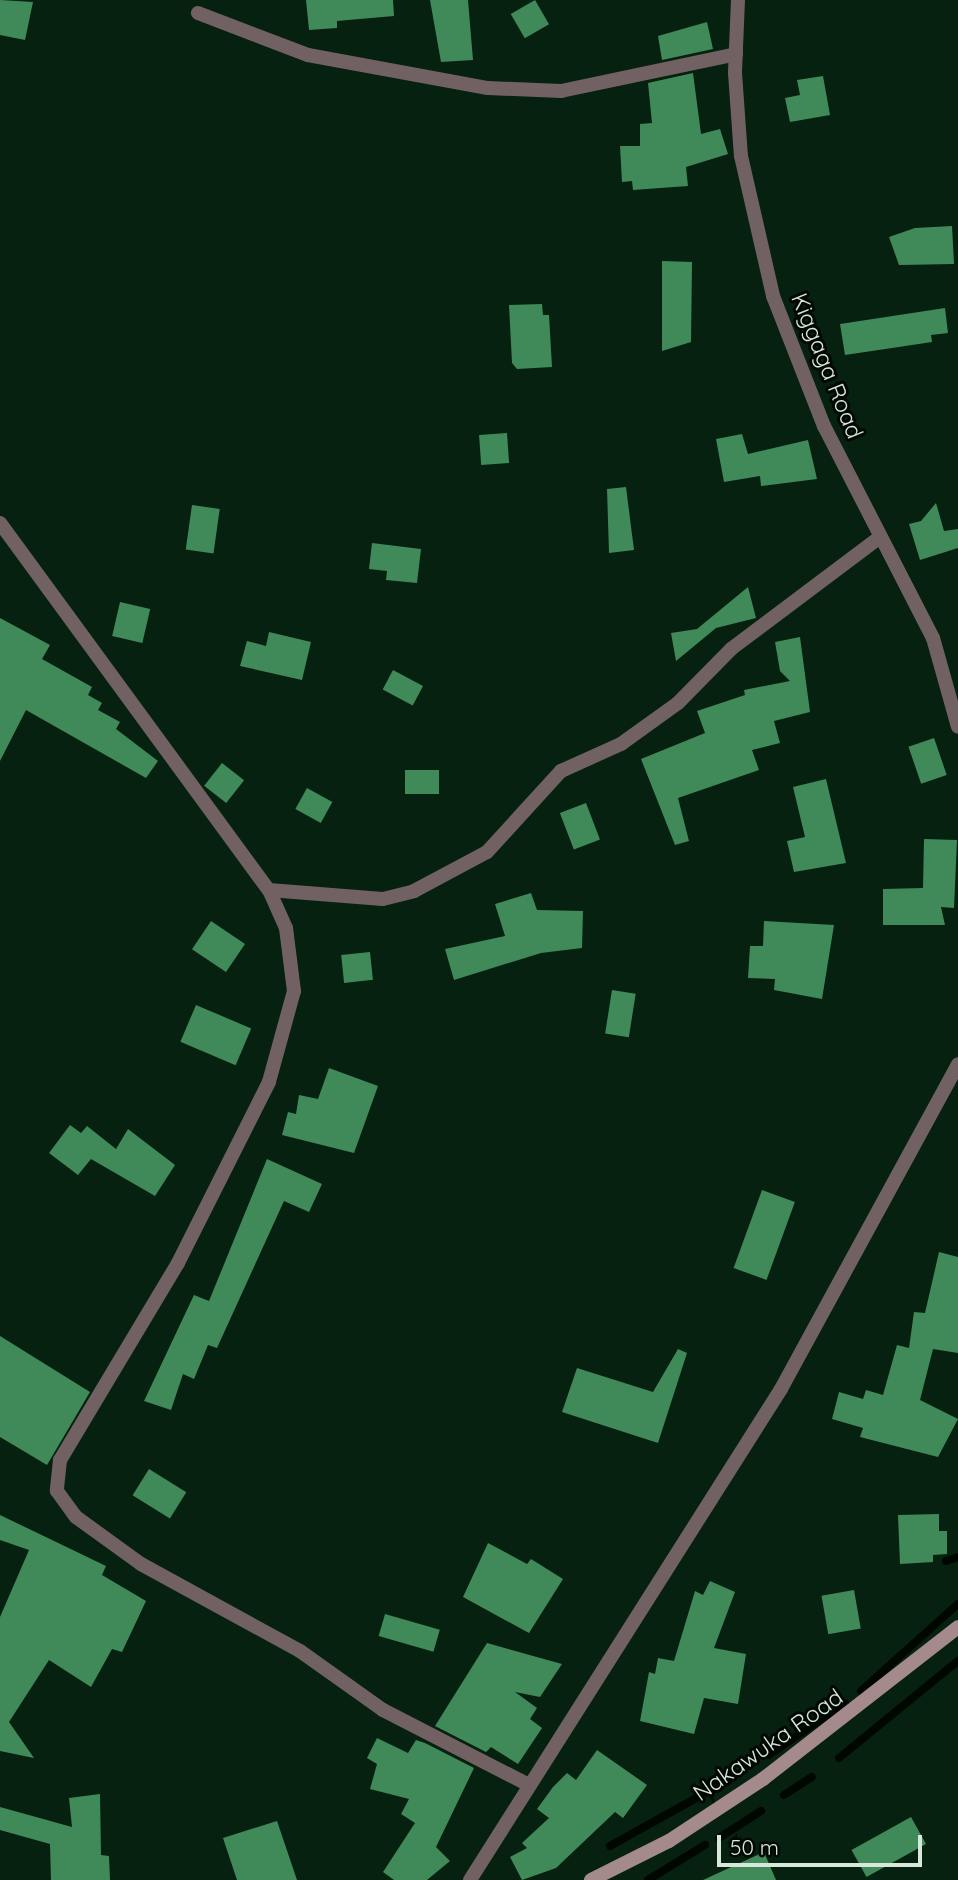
<!DOCTYPE html>
<style>
body{margin:0}
#map{position:relative;width:958px;height:1880px;overflow:hidden;background:#062110;font-family:Quicksand,sans-serif}
div>[style]{position:absolute}
[style*='--x']{left:calc(var(--x)*1px);top:calc(var(--y)*1px);width:calc(var(--w)*1px);rotate:calc(var(--a)*1deg)}
.stream>*{height:8px;margin:-4px;padding:0 4px;transform-origin:4px;border-radius:4px;background:#000700}
.building>*{inset:0;background:#408a5a;transform-origin:0 0}
.minor>*{height:14px;margin:-7px;padding:0 7px;transform-origin:7px;border-radius:7px;background:#726162}
.secondary>*{height:14px;margin:-7px;padding:0 7px;transform-origin:7px;border-radius:7px;background:#a48a8b}
span{translate:-50% -50%;white-space:nowrap;text-align:center;line-height:1.15;-webkit-text-stroke:6px #010803;paint-order:stroke}
.street-label{font-size:23px;color:#d7e7da}
.scale{position:absolute;left:717px;top:1835px;width:205px;height:32px;box-sizing:border-box;border:4px solid #d7e7da;border-top:0;padding-left:9px;font-size:21px;line-height:24px;white-space:nowrap;color:#d7e7da;-webkit-text-stroke:5px #010803;paint-order:stroke}
</style>
<div id="map">
<div class="stream">
<div style="--x:946;--y:1561;--w:13;--a:-18"></div>
<div style="--x:861;--y:1691;--w:130;--a:-41.9"></div>
<div style="--x:769;--y:1755;--w:92;--a:-34.4"></div>
<div style="--x:839;--y:1758;--w:154;--a:-39.2"></div>
<div style="--x:784;--y:1795;--w:33;--a:-33"></div>
<div style="--x:719;--y:1838;--w:50;--a:-32.7"></div>
<div style="--x:610;--y:1846;--w:140;--a:-29.1"></div>
<div style="--x:648;--y:1880;--w:67;--a:-31.6"></div>
</div>
<div class="building">
<div style="clip-path:polygon(0 0,33px 2px,25px 40px,0 35px)"></div>
<div style="clip-path:polygon(306px 0,393px 0,394px 16px,337px 21px,337px 28px,309px 30px)"></div>
<div style="clip-path:polygon(430px 0,468px 0,473px 60px,441px 62px)"></div>
<div style="left:535px;top:0;width:28px;height:28px;rotate:60deg"></div>
<div style="clip-path:polygon(707px 22px,713px 49px,662px 60px,658px 36px)"></div>
<div style="clip-path:polygon(693px 73px,701px 134px,720px 129px,728px 154px,686px 167px,688px 186px,633px 190px,632px 181px,622px 182px,620px 146px,640px 146px,640px 124px,652px 123px,648px 83px)"></div>
<div style="clip-path:polygon(823px 76px,830px 115px,790px 122px,785px 98px,800px 95px,797px 80px)"></div>
<div style="clip-path:polygon(952px 226px,954px 264px,899px 265px,889px 237px,915px 228px)"></div>
<div style="clip-path:polygon(662px 261px,692px 262px,691px 342px,662px 351px)"></div>
<div style="clip-path:polygon(542px 304px,543px 315px,549px 315px,552px 367px,517px 369px,512px 363px,509px 305px)"></div>
<div style="clip-path:polygon(945px 308px,948px 333px,931px 335px,932px 342px,845px 355px,840px 324px)"></div>
<div style="left:507px;top:433px;width:30px;height:28px;rotate:86deg"></div>
<div style="clip-path:polygon(742px 434px,748px 454px,808px 440px,817px 479px,761px 486px,760px 476px,724px 482px,716px 439px)"></div>
<div style="clip-path:polygon(626px 487px,634px 550px,609px 553px,607px 489px)"></div>
<div style="clip-path:polygon(936px 503px,944px 531px,958px 529px,958px 548px,920px 560px,909px 524px,921px 521px)"></div>
<div style="left:192px;top:505px;width:28px;height:45px;rotate:8deg"></div>
<div style="clip-path:polygon(372px 543px,421px 549px,417px 583px,386px 580px,387px 571px,369px 569px)"></div>
<div style="clip-path:polygon(748px 587px,756px 618px,716px 628px,676px 661px,671px 633px,697px 629px)"></div>
<div style="left:120px;top:602px;width:31px;height:35px;rotate:13deg"></div>
<div style="clip-path:polygon(0 618px,50px 645px,42px 659px,92px 687px,88px 695px,102px 703px,98px 710px,120px 722px,116px 729px,158px 761px,146px 778px,26px 710px,0 761px)"></div>
<div style="clip-path:polygon(269px 632px,311px 642px,302px 680px,240px 666px,247px 641px,266px 646px)"></div>
<div style="clip-path:polygon(800px 637px,810px 712px,774px 721px,780px 743px,752px 750px,759px 770px,678px 798px,689px 841px,675px 845px,641px 759px,705px 733px,697px 711px,745px 695px,744px 690px,790px 681px,780px 671px,775px 642px)"></div>
<div style="left:393px;top:670px;width:34px;height:22px;rotate:28deg"></div>
<div style="left:934px;top:738px;width:39px;height:27px;rotate:71deg"></div>
<div style="left:222px;top:763px;width:28px;height:29px;rotate:38deg"></div>
<div style="left:405px;top:770px;width:34px;height:24px"></div>
<div style="clip-path:polygon(826px 779px,846px 863px,794px 872px,787px 841px,805px 837px,793px 787px)"></div>
<div style="left:307px;top:788px;width:29px;height:24px;rotate:29deg"></div>
<div style="left:586px;top:803px;width:39px;height:28px;rotate:69deg"></div>
<div style="clip-path:polygon(924px 839px,957px 840px,954px 908px,941px 907px,945px 925px,883px 925px,883px 889px,923px 888px)"></div>
<div style="clip-path:polygon(531px 893px,537px 910px,583px 911px,582px 948px,541px 953px,454px 980px,445px 949px,505px 936px,495px 904px)"></div>
<div style="left:211px;top:921px;width:41px;height:34px;rotate:34deg"></div>
<div style="clip-path:polygon(764px 921px,834px 925px,822px 999px,774px 990px,775px 979px,748px 978px,750px 946px,763px 946px)"></div>
<div style="left:370px;top:952px;width:28px;height:29px;rotate:84deg"></div>
<div style="left:612px;top:990px;width:24px;height:44px;rotate:9deg"></div>
<div style="left:196px;top:1005px;width:60px;height:40px;rotate:23deg"></div>
<div style="clip-path:polygon(329px 1068px,378px 1086px,354px 1153px,282px 1135px,288px 1112px,296px 1114px,299px 1095px,318px 1099px)"></div>
<div style="clip-path:polygon(70px 1125px,81px 1133px,87px 1126px,116px 1149px,128px 1129px,175px 1165px,155px 1196px,91px 1159px,78px 1175px,49px 1153px)"></div>
<div style="clip-path:polygon(267px 1159px,322px 1184px,309px 1212px,284px 1201px,217px 1348px,208px 1345px,194px 1379px,183px 1374px,171px 1410px,144px 1401px,194px 1295px,209px 1301px)"></div>
<div style="left:762px;top:1190px;width:35px;height:83px;rotate:20deg"></div>
<div style="clip-path:polygon(939px 1252px,958px 1257px,958px 1353px,933px 1349px,920px 1400px,958px 1419px,938px 1457px,860px 1437px,863px 1428px,832px 1419px,839px 1392px,863px 1399px,866px 1390px,883px 1395px,897px 1345px,909px 1348px,914px 1312px,925px 1313px)"></div>
<div style="clip-path:polygon(0 1336px,90px 1392px,47px 1465px,0 1437px)"></div>
<div style="clip-path:polygon(678px 1349px,687px 1353px,658px 1443px,562px 1412px,577px 1368px,653px 1392px)"></div>
<div style="left:149px;top:1469px;width:44px;height:31px;rotate:32deg"></div>
<div style="clip-path:polygon(939px 1514px,939px 1531px,947px 1531px,947px 1554px,933px 1555px,933px 1562px,900px 1564px,898px 1515px)"></div>
<div style="clip-path:polygon(0 1515px,106px 1566px,102px 1575px,146px 1601px,122px 1652px,112px 1649px,91px 1687px,49px 1660px,9px 1722px,34px 1758px,0 1751px,0 1617px,29px 1550px,0 1540px)"></div>
<div style="clip-path:polygon(488px 1543px,527px 1564px,531px 1559px,563px 1579px,529px 1633px,463px 1597px)"></div>
<div style="clip-path:polygon(710px 1581px,735px 1592px,714px 1648px,746px 1654px,738px 1704px,704px 1698px,694px 1734px,640px 1721px,649px 1672px,655px 1674px,658px 1658px,674px 1661px,695px 1591px,703px 1595px)"></div>
<div style="left:854px;top:1590px;width:39px;height:33px;rotate:80deg"></div>
<div style="left:385px;top:1614px;width:57px;height:23px;rotate:16deg"></div>
<div style="clip-path:polygon(487px 1643px,562px 1664px,540px 1697px,515px 1692px,537px 1708px,530px 1719px,542px 1728px,518px 1764px,491px 1747px,486px 1752px,435px 1726px)"></div>
<div style="clip-path:polygon(377px 1738px,408px 1753px,416px 1740px,425px 1743px,474px 1768px,436px 1847px,450px 1861px,427px 1880px,394px 1880px,383px 1872px,415px 1823px,401px 1814px,409px 1799px,370px 1789px,377px 1764px,367px 1758px)"></div>
<div style="clip-path:polygon(597px 1750px,647px 1785px,623px 1818px,615px 1812px,556px 1868px,522px 1880px,510px 1857px,527px 1848px,522px 1843px,549px 1818px,537px 1809px,553px 1787px,567px 1773px,576px 1780px)"></div>
<div style="clip-path:polygon(100px 1794px,101px 1855px,109px 1856px,110px 1880px,51px 1880px,50px 1844px,0 1830px,0 1807px,72px 1827px,69px 1798px)"></div>
<div style="left:911px;top:1817px;width:31px;height:68px;rotate:61deg"></div>
<div style="clip-path:polygon(277px 1821px,297px 1880px,237px 1880px,223px 1838px)"></div>
<div style="clip-path:polygon(764px 1852px,776px 1880px,703px 1880px)"></div>
</div>
<div class="minor">
<div style="--x:738;--y:0;--w:73;--a:92.4"></div>
<div style="--x:735;--y:73;--w:83;--a:85.9"></div>
<div style="--x:741;--y:156;--w:144;--a:77.1"></div>
<div style="--x:773;--y:296;--w:140;--a:68.6"></div>
<div style="--x:824;--y:426;--w:238;--a:62.8"></div>
<div style="--x:933;--y:638;--w:92;--a:74.3"></div>
<div style="--x:198;--y:13;--w:118;--a:20.9"></div>
<div style="--x:308;--y:55;--w:183;--a:10.4"></div>
<div style="--x:488;--y:88;--w:73;--a:2.4"></div>
<div style="--x:561;--y:91;--w:179;--a:-11.9"></div>
<div style="--x:0;--y:523;--w:455;--a:53.8"></div>
<div style="--x:269;--y:890;--w:42;--a:65.9"></div>
<div style="--x:286;--y:928;--w:64;--a:82.8"></div>
<div style="--x:294;--y:991;--w:94;--a:105.4"></div>
<div style="--x:269;--y:1082;--w:203;--a:116.7"></div>
<div style="--x:178;--y:1263;--w:230;--a:120.9"></div>
<div style="--x:60;--y:1460;--w:31;--a:96"></div>
<div style="--x:57;--y:1491;--w:32;--a:54"></div>
<div style="--x:76;--y:1517;--w:80;--a:35.9"></div>
<div style="--x:141;--y:1564;--w:181;--a:28.7"></div>
<div style="--x:300;--y:1651;--w:102;--a:35.4"></div>
<div style="--x:383;--y:1710;--w:164;--a:27.2"></div>
<div style="--x:269;--y:890;--w:114;--a:4.5"></div>
<div style="--x:383;--y:899;--w:32;--a:-14"></div>
<div style="--x:414;--y:891;--w:83;--a:-28.1"></div>
<div style="--x:487;--y:852;--w:110;--a:-47.6"></div>
<div style="--x:561;--y:771;--w:66;--a:-24.2"></div>
<div style="--x:621;--y:744;--w:70;--a:-35.7"></div>
<div style="--x:678;--y:703;--w:76;--a:-45.5"></div>
<div style="--x:731;--y:649;--w:185;--a:-36.9"></div>
<div style="--x:470;--y:1880;--w:581;--a:-57.65"></div>
<div style="--x:781;--y:1389;--w:370;--a:-61.4"></div>
</div>
<div class="secondary">
<div style="--x:591;--y:1880;--w:87;--a:-26.6"></div>
<div style="--x:669;--y:1841;--w:113;--a:-33.4"></div>
<div style="--x:763;--y:1779;--w:247;--a:-37.9"></div>
</div>
<div class="street-label">
<span style="left:827px;top:366px;rotate:68deg">Kiggaga Road</span>
<span style="left:768px;top:1745px;rotate:-35deg">Nakawuka Road</span>
</div>
<div class="scale">50 m</div>
</div>
